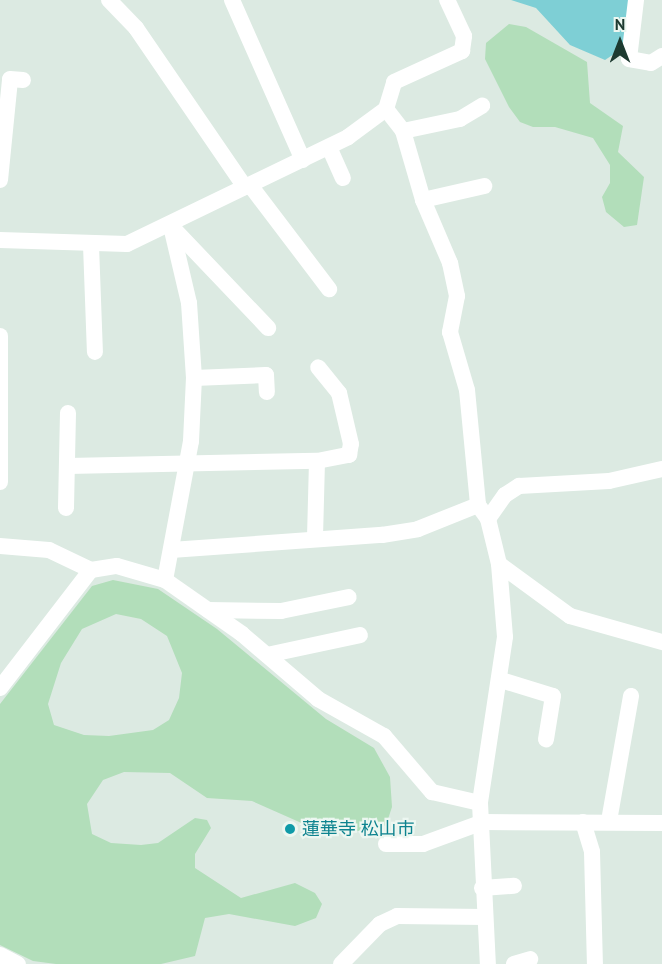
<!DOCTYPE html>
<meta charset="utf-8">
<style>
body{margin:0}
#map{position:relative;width:662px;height:964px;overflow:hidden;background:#dceae2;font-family:"PT Sans","Noto Sans JP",sans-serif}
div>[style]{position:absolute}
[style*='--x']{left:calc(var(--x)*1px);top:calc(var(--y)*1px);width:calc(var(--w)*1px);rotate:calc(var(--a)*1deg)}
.green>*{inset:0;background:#b2deba}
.water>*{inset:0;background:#7ecfd5}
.minor>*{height:16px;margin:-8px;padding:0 8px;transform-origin:8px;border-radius:8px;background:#fff}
.dots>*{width:16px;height:16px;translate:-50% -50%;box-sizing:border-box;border:3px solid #ecf7f1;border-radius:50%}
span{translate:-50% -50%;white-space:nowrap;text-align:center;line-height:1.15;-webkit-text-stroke:4.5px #ecf7f1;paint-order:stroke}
.culture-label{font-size:18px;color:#0d838f}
.left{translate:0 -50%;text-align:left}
.north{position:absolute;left:590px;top:12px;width:60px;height:60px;-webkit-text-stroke:4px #ecf7f1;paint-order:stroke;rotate:0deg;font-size:16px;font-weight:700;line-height:24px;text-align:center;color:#1d3a30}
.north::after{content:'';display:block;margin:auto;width:21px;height:27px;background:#1d3a30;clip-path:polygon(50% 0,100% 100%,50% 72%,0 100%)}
</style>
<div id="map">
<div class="green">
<div style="clip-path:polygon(509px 24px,526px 27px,587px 62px,590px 103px,623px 126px,618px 152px,644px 177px,637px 225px,624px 227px,606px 212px,602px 197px,610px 183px,610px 165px,593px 138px,555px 127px,533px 127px,520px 122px,509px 107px,485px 59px,486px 43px)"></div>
<div style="clip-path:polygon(evenodd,113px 580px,158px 589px,217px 629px,326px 719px,374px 748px,390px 777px,392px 807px,386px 825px,369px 832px,306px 825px,252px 801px,207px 798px,170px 773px,124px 772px,103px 780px,87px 804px,92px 834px,111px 843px,141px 845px,158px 843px,195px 818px,207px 820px,211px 828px,195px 854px,195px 868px,241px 898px,295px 883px,315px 893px,322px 904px,316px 918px,295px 926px,229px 914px,205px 918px,195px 956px,161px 964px,56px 964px,33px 961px,0 945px,0 704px,92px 586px,113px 580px,116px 614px,141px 619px,167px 636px,182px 673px,179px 698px,169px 720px,153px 730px,109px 736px,84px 735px,54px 725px,48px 704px,61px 663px,82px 629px,116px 614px)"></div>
</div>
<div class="water">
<div style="clip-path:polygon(511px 0,629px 0,623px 48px,605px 60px,570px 45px,536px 8px)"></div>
</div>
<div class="minor">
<div style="--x:109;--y:0;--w:39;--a:46"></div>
<div style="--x:136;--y:28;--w:193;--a:55.6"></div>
<div style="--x:232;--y:0;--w:175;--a:66.1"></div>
<div style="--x:636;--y:0;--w:59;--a:96.8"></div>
<div style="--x:629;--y:59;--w:22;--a:10"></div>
<div style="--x:651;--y:63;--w:13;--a:-32"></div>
<div style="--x:386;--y:109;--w:28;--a:52"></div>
<div style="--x:403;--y:131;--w:72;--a:73.8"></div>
<div style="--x:423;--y:200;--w:69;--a:66.8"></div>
<div style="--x:450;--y:263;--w:34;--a:78"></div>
<div style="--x:457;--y:296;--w:37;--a:101"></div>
<div style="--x:450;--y:332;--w:60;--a:73.7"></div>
<div style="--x:467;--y:390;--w:116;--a:84.5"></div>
<div style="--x:478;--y:505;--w:17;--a:54"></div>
<div style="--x:488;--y:519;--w:46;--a:76.3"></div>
<div style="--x:499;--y:564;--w:73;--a:85.3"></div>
<div style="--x:505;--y:637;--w:168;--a:98.6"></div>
<div style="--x:480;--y:803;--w:161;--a:87.2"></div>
<div style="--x:403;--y:131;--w:58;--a:-11.9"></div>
<div style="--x:460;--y:119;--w:26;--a:-31"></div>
<div style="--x:329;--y:147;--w:34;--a:66"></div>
<div style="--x:0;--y:180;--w:101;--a:-84.3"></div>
<div style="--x:10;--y:79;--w:13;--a:4"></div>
<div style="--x:250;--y:185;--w:131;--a:52.8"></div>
<div style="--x:423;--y:200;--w:63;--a:-12.9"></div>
<div style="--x:171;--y:226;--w:141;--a:46.4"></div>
<div style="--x:0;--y:240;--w:127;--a:1.8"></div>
<div style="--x:127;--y:244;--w:246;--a:-25.8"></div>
<div style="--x:348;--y:137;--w:47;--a:-36.4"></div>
<div style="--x:386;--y:109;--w:28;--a:-73"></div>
<div style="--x:394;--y:82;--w:75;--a:-24.5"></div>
<div style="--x:462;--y:51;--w:15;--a:-82"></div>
<div style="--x:464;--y:36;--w:40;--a:-115"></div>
<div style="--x:91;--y:245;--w:107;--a:87.9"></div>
<div style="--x:0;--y:336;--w:146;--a:90"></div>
<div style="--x:194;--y:378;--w:72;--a:-2.4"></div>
<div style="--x:266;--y:375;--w:17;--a:87"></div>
<div style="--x:317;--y:461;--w:33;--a:-11"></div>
<div style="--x:349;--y:455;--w:11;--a:-80"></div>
<div style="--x:351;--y:444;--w:52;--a:-103.2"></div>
<div style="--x:339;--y:393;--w:33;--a:-129"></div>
<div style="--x:68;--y:466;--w:249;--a:-1.2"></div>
<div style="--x:317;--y:461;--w:78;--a:91.5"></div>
<div style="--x:66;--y:508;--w:95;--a:-88.8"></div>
<div style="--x:488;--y:519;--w:29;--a:-55"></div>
<div style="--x:505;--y:495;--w:17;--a:-33"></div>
<div style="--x:519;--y:486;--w:90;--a:-3.2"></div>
<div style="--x:609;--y:481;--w:54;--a:-12.8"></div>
<div style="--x:0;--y:546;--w:49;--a:4.7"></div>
<div style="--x:49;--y:550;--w:47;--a:25.5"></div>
<div style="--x:171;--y:550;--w:212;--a:-4.1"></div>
<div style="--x:382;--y:535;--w:36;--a:-9"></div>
<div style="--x:418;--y:529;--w:65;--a:-21.8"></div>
<div style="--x:499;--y:564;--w:88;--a:36.2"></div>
<div style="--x:570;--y:616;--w:96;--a:15.8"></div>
<div style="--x:165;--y:580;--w:94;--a:35"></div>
<div style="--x:242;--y:634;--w:100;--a:40.5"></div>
<div style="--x:318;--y:699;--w:76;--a:29.3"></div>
<div style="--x:384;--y:736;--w:74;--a:49.4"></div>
<div style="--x:432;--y:792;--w:49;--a:12.9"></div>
<div style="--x:208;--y:610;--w:73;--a:0.8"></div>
<div style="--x:281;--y:611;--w:69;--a:-11.6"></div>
<div style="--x:267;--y:655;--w:95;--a:-12.1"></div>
<div style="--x:501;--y:680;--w:54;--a:17.1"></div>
<div style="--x:553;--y:696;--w:44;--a:99.2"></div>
<div style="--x:0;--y:688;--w:149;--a:-52.4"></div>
<div style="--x:91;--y:570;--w:26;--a:-9"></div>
<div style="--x:117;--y:566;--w:50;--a:16.3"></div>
<div style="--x:165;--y:580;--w:141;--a:-79.4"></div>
<div style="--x:191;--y:441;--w:63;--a:-87.3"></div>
<div style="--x:194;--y:378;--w:75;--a:-93.8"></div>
<div style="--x:189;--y:303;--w:79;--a:-103.2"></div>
<div style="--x:609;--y:821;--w:127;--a:-80"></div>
<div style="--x:583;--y:822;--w:31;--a:73"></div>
<div style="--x:592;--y:852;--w:112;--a:88.5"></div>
<div style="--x:386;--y:844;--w:37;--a:0"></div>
<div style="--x:423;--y:844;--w:64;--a:-20.1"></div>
<div style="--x:483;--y:822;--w:179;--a:0.3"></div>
<div style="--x:482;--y:888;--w:32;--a:-4"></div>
<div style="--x:0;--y:955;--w:20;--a:27"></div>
<div style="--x:341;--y:964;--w:56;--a:-45.7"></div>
<div style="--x:380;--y:924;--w:19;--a:-25"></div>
<div style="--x:397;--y:916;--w:88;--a:0.7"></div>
<div style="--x:514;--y:964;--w:17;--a:-17"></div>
</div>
<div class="dots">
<div style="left:290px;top:829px;background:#0f9aa8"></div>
</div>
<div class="culture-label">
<span class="left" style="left:302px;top:829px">蓮華寺 松山市</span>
</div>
<div class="north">N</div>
</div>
